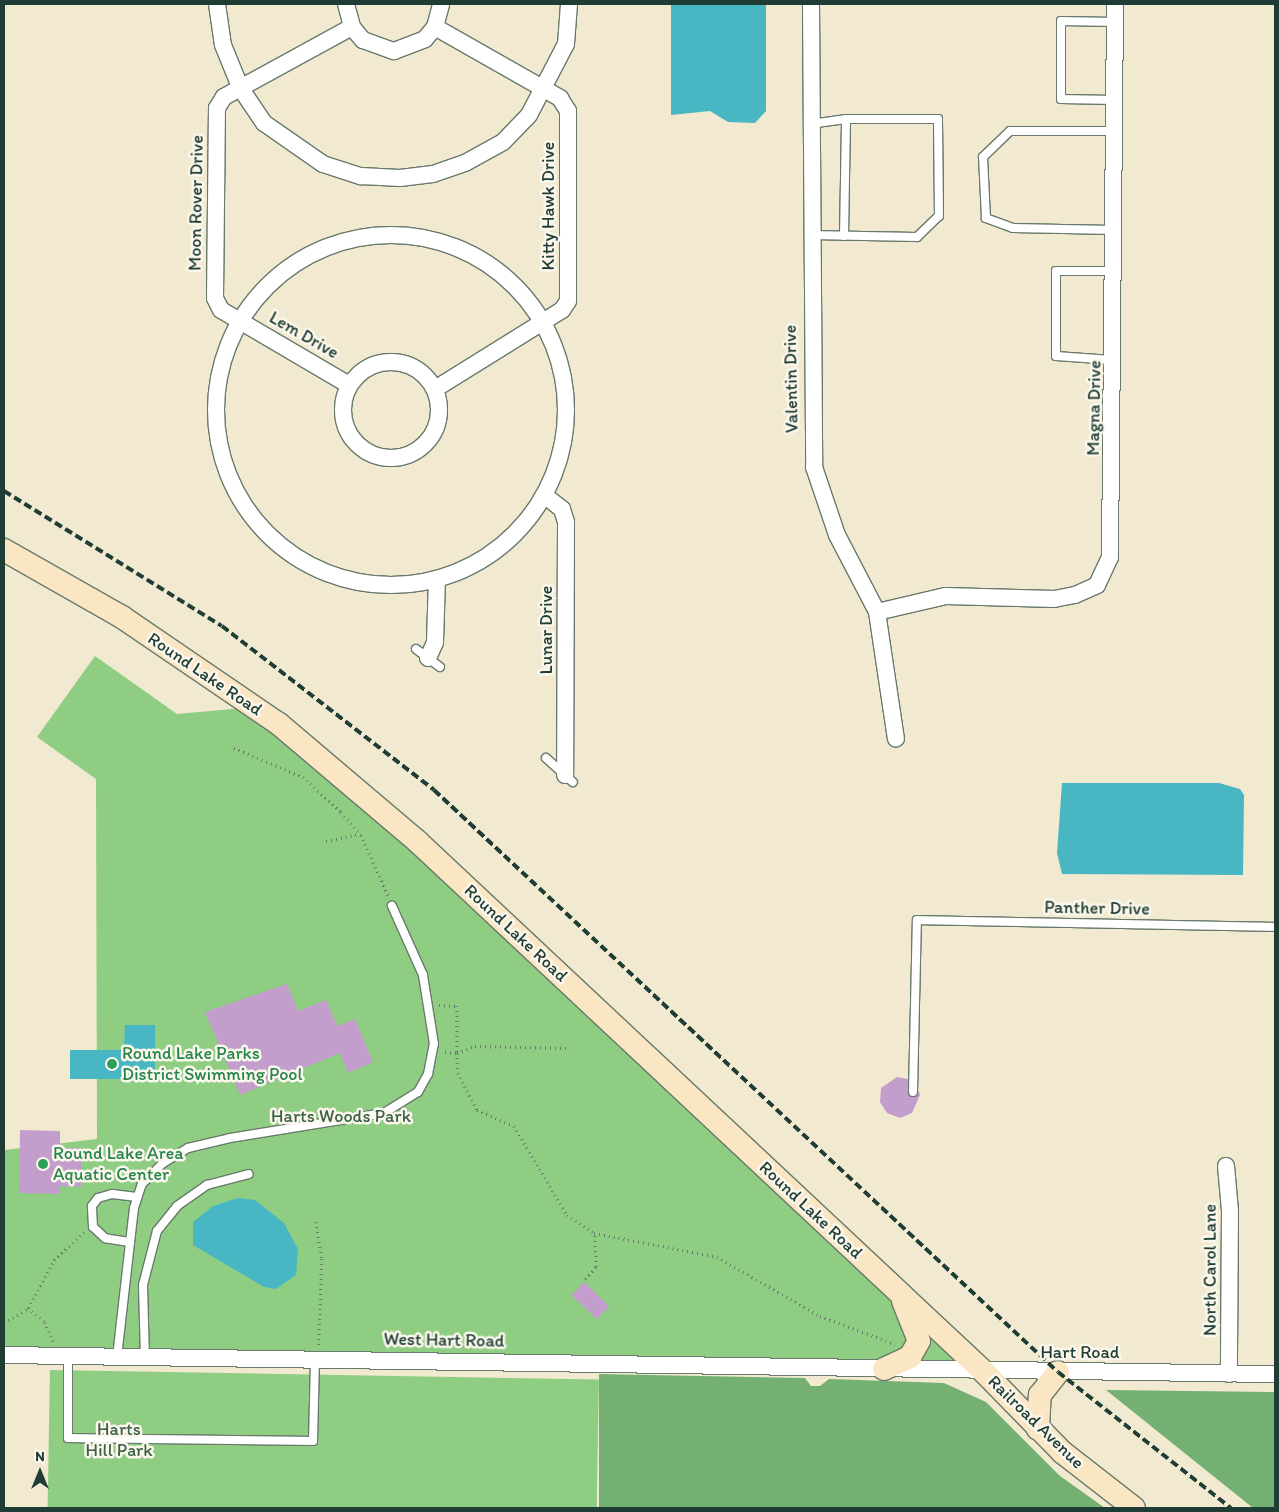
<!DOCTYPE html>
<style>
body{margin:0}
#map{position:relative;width:1279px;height:1512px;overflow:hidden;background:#f1ead1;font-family:Itim,sans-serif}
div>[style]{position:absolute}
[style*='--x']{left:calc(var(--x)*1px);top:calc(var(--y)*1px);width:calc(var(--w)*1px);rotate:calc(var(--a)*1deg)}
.green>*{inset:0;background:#8fcd83;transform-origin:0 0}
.forest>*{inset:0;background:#73b071}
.water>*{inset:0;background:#49b7c3}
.building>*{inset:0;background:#c39dcb;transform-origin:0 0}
.path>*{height:2.5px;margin-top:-1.25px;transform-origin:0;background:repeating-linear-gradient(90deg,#687a6b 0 1px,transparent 0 5px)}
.roads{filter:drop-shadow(1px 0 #687a6b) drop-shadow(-1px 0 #687a6b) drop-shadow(0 1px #687a6b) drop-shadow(0 -1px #687a6b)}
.service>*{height:8px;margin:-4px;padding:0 4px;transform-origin:4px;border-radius:4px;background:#fff}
.minor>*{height:16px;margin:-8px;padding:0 8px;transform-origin:8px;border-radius:8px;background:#fff}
.minor>.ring{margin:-8px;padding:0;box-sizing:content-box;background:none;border:16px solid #fff;border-radius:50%}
.secondary>*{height:22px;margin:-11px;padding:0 11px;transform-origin:11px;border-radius:11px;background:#fbe6c4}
.rail>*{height:4px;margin-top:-2px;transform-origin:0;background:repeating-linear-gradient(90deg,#1f3d34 0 8px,transparent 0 12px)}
.dots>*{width:14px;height:14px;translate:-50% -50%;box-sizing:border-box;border:2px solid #fbf7ec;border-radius:50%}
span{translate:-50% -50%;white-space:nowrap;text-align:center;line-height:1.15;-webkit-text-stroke:5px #fbf7ec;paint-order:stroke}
.street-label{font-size:18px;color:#1f3d34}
.leisure-label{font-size:18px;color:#27864d}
.left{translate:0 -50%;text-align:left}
.park-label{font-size:18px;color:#3b6148}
.frame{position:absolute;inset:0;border:5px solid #1f3d34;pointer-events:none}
.north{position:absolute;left:15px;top:1447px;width:50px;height:50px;-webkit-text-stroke:4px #fbf7ec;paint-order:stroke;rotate:0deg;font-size:14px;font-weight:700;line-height:20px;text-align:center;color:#1f3d34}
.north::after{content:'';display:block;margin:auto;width:18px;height:22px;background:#1f3d34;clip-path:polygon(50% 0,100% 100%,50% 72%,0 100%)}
</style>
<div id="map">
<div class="green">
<div style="clip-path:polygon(95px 656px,177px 714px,255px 707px,984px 1372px,4px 1354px,4px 1150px,97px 1139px,96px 779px,37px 737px)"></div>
<div style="left:50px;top:1370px;width:549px;height:138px;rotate:1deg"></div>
</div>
<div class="forest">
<div style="clip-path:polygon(599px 1374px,805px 1378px,811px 1386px,820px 1386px,829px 1379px,944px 1383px,986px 1402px,1060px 1476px,1105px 1508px,599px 1508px)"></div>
<div style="clip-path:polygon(1106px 1390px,1275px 1392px,1275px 1508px,1253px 1508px)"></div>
</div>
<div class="water">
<div style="clip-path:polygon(671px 4px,766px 4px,766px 111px,755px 123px,728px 122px,710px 111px,671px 115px)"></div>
<div style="clip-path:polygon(1062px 783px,1219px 783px,1240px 789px,1244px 795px,1243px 875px,1062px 874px,1057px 853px)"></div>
<div style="clip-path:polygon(125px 1025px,155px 1025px,155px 1079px,70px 1079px,70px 1050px,124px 1050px)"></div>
<div style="clip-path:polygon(238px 1198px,255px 1200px,284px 1223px,298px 1249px,296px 1275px,276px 1289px,264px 1287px,193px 1245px,193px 1222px,213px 1206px)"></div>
</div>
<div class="building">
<div style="clip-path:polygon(287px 984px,298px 1011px,326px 1000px,337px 1026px,355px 1019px,373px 1062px,348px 1073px,340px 1053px,240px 1095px,205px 1012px)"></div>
<div style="clip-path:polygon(897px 1077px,908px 1079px,910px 1096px,919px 1091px,920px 1095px,912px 1113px,900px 1118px,887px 1113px,880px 1102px,881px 1088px)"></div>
<div style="clip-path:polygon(20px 1130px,60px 1131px,60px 1148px,82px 1148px,81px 1187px,59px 1186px,59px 1194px,19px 1193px)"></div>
<div style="left:584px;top:1282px;width:35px;height:18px;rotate:44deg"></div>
</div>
<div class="path">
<div style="--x:234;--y:748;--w:75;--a:22.8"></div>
<div style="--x:303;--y:777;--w:52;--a:42.6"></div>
<div style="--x:341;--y:812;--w:30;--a:49"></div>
<div style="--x:361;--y:835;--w:68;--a:65.7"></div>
<div style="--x:326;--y:841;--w:35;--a:-12"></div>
<div style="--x:439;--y:1005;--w:18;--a:3"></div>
<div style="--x:457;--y:1006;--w:47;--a:90"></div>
<div style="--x:457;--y:1053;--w:19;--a:-21"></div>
<div style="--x:475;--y:1046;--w:95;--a:1.2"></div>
<div style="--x:445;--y:1052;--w:12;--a:5"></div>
<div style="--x:457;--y:1053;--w:20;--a:87"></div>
<div style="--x:458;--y:1073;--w:42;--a:62.8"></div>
<div style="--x:477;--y:1110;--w:40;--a:23.4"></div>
<div style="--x:514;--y:1126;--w:104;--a:59.2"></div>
<div style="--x:567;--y:1215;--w:32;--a:34"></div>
<div style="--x:594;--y:1233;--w:125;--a:11"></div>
<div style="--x:717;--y:1257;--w:119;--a:29.8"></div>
<div style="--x:820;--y:1316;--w:80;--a:20.5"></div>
<div style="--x:316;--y:1222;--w:37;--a:81"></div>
<div style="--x:322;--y:1259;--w:86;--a:92"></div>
<div style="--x:585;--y:1279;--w:16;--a:-47"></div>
<div style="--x:596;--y:1267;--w:34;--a:-93"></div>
<div style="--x:28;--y:1308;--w:22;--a:39"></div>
<div style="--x:45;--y:1322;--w:21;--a:67"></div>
<div style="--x:4;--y:1323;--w:28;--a:-32"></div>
<div style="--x:28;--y:1308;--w:55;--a:-61.6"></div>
<div style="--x:54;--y:1260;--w:42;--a:-43.1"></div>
</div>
<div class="roads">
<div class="service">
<div style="--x:1115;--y:100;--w:54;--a:-178.9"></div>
<div style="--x:1061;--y:99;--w:78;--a:-90"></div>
<div style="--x:1061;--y:21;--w:54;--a:1.1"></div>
<div style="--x:1114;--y:230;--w:101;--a:-178.9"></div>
<div style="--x:1013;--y:228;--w:29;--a:-160"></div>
<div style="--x:986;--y:218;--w:61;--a:-92.8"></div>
<div style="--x:983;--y:157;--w:37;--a:-44"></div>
<div style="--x:1010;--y:131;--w:105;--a:0"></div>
<div style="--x:811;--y:235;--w:106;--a:1.1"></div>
<div style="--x:917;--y:237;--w:30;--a:-44"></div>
<div style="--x:939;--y:216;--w:97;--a:-90.6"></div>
<div style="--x:938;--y:119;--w:92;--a:180"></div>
<div style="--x:846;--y:119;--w:35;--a:172"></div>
<div style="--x:844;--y:236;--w:117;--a:-89"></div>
<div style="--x:1112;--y:360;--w:56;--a:-175.9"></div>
<div style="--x:1056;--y:356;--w:85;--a:-90"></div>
<div style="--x:1056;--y:271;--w:57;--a:0"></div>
<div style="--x:416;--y:649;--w:30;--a:37"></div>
<div style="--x:546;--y:758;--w:36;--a:42"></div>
<div style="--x:913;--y:1092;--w:172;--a:-88.7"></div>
<div style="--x:917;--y:920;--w:358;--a:1.1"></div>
<div style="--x:129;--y:1242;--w:24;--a:-171"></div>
<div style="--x:105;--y:1238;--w:16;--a:-137"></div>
<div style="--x:93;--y:1227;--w:21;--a:-93"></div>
<div style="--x:92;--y:1206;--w:10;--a:-53"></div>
<div style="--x:98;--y:1198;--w:15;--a:-16"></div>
<div style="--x:112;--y:1194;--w:25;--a:7"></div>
<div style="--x:68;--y:1356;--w:82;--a:90"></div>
<div style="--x:68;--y:1438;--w:245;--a:0.7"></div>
<div style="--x:313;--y:1441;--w:83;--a:-88.6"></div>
<div style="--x:117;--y:1357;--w:150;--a:-83.5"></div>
<div style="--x:134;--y:1208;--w:25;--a:-72"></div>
<div style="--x:142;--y:1184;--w:30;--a:-45"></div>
<div style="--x:163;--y:1163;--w:29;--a:-31"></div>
<div style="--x:188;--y:1148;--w:43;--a:-13.4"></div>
<div style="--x:230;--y:1138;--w:156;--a:-9.2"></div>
<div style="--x:384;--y:1113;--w:40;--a:-32"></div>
<div style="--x:418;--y:1092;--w:21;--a:-61"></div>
<div style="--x:428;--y:1074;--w:31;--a:-79"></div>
<div style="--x:434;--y:1044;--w:70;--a:-99.1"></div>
<div style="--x:423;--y:975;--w:76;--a:-114.2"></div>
<div style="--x:145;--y:1358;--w:73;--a:-91.6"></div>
<div style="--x:143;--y:1285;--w:56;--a:-75.5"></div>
<div style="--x:157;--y:1231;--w:32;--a:-51"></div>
<div style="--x:177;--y:1206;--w:37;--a:-35"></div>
<div style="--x:207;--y:1185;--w:43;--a:-14.7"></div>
</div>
<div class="minor">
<div style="--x:217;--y:4;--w:41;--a:81.7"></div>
<div style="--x:223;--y:45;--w:48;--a:67.8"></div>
<div style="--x:241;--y:89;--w:41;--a:55.9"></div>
<div style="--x:264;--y:123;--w:72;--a:34.8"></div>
<div style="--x:323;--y:164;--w:40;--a:18"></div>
<div style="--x:361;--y:176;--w:39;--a:3"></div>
<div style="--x:400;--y:178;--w:33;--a:-7"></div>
<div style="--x:433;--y:174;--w:34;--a:-19"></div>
<div style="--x:465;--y:163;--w:43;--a:-28.9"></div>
<div style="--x:503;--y:142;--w:37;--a:-46"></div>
<div style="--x:529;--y:115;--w:80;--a:-62.5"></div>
<div style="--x:566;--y:44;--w:40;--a:-85.7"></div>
<div style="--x:346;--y:4;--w:24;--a:75"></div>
<div style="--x:352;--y:27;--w:17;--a:50"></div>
<div style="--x:363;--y:40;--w:33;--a:20"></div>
<div style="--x:394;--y:51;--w:33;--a:-21"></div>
<div style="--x:425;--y:39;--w:16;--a:-50"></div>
<div style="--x:435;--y:27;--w:24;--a:-75"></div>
<div style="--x:811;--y:4;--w:463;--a:89.6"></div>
<div style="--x:814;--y:467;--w:72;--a:71.3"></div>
<div style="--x:837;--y:535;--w:87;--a:62.5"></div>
<div style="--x:877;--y:612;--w:128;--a:81.5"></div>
<div class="ring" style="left:216px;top:235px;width:334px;height:334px"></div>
<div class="ring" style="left:343px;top:362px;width:80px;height:80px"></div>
<div style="--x:349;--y:385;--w:148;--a:-149.6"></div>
<div style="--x:221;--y:310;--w:13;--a:-117"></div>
<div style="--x:215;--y:298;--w:190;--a:-89.4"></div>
<div style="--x:217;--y:108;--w:13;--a:-58"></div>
<div style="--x:224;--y:97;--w:146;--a:-28.7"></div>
<div style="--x:435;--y:389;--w:150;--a:-31.9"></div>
<div style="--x:562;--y:310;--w:11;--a:-56"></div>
<div style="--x:568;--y:301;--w:190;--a:-90"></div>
<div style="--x:568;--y:111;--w:15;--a:-122"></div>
<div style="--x:560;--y:98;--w:144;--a:-150.4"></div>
<div style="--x:544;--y:495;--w:23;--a:38"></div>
<div style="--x:562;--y:509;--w:14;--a:73"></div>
<div style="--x:566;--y:522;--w:253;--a:90.2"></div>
<div style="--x:877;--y:612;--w:71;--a:-13.1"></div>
<div style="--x:946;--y:596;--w:108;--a:1.6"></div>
<div style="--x:1054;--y:599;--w:21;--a:-11"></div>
<div style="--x:1075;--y:595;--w:24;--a:-24"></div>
<div style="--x:1097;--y:585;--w:31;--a:-65"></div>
<div style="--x:1110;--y:557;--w:553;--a:-89.48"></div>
<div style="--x:428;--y:658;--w:17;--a:-66"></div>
<div style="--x:435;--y:642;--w:62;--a:-88.2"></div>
<div style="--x:1226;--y:1166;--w:45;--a:84.9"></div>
<div style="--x:1230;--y:1211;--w:163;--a:90.4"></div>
<div style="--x:4;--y:1355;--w:1271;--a:0.86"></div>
</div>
<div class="secondary">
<div style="--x:4;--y:550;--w:136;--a:29.6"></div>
<div style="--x:122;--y:617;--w:190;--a:34.3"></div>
<div style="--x:279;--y:724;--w:181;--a:40.3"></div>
<div style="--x:417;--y:841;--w:777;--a:43.12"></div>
<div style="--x:984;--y:1372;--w:112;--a:45.7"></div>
<div style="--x:1062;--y:1452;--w:91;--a:37.9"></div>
<div style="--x:884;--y:1369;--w:29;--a:-25"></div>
<div style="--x:910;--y:1357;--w:18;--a:-61"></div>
<div style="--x:919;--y:1341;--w:43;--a:-111.8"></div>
<div style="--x:1038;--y:1429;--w:34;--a:-87"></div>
<div style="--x:1040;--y:1395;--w:29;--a:-52"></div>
</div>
</div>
<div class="rail">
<div style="--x:4;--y:491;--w:256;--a:31.8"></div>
<div style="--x:222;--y:626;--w:268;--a:37.7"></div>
<div style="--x:434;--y:790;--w:853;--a:43.01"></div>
<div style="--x:1058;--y:1372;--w:220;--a:38.2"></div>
</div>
<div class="dots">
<div style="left:112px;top:1064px;background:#2e9e5b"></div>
<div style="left:43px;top:1164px;background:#2e9e5b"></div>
</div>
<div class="street-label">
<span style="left:196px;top:203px;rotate:-89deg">Moon Rover Drive</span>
<span style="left:548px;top:206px;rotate:-90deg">Kitty Hawk Drive</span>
<span style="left:304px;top:335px;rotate:30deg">Lem Drive</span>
<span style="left:791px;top:379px;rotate:-91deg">Valentin Drive</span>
<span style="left:1094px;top:408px;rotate:-89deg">Magna Drive</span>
<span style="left:546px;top:630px;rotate:-90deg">Lunar Drive</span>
<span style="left:205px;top:674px;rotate:34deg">Round Lake Road</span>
<span style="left:1097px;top:908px;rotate:1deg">Panther Drive</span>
<span style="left:516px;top:933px;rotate:43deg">Round Lake Road</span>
<span style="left:811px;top:1210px;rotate:43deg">Round Lake Road</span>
<span style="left:1210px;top:1270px;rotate:-90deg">North Carol Lane</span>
<span style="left:444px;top:1340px;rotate:1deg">West Hart Road</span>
<span style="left:1080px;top:1352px">Hart Road</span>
<span style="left:1036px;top:1422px;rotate:44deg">Railroad Avenue</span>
</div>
<div class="leisure-label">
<span class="left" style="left:122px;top:1064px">Round Lake Parks<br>District Swimming Pool</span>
<span class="left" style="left:53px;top:1164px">Round Lake Area<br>Aquatic Center</span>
</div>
<div class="park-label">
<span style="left:341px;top:1116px">Harts Woods Park</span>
<span style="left:119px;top:1440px">Harts<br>Hill Park</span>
</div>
<div class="frame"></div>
<div class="north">N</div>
</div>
